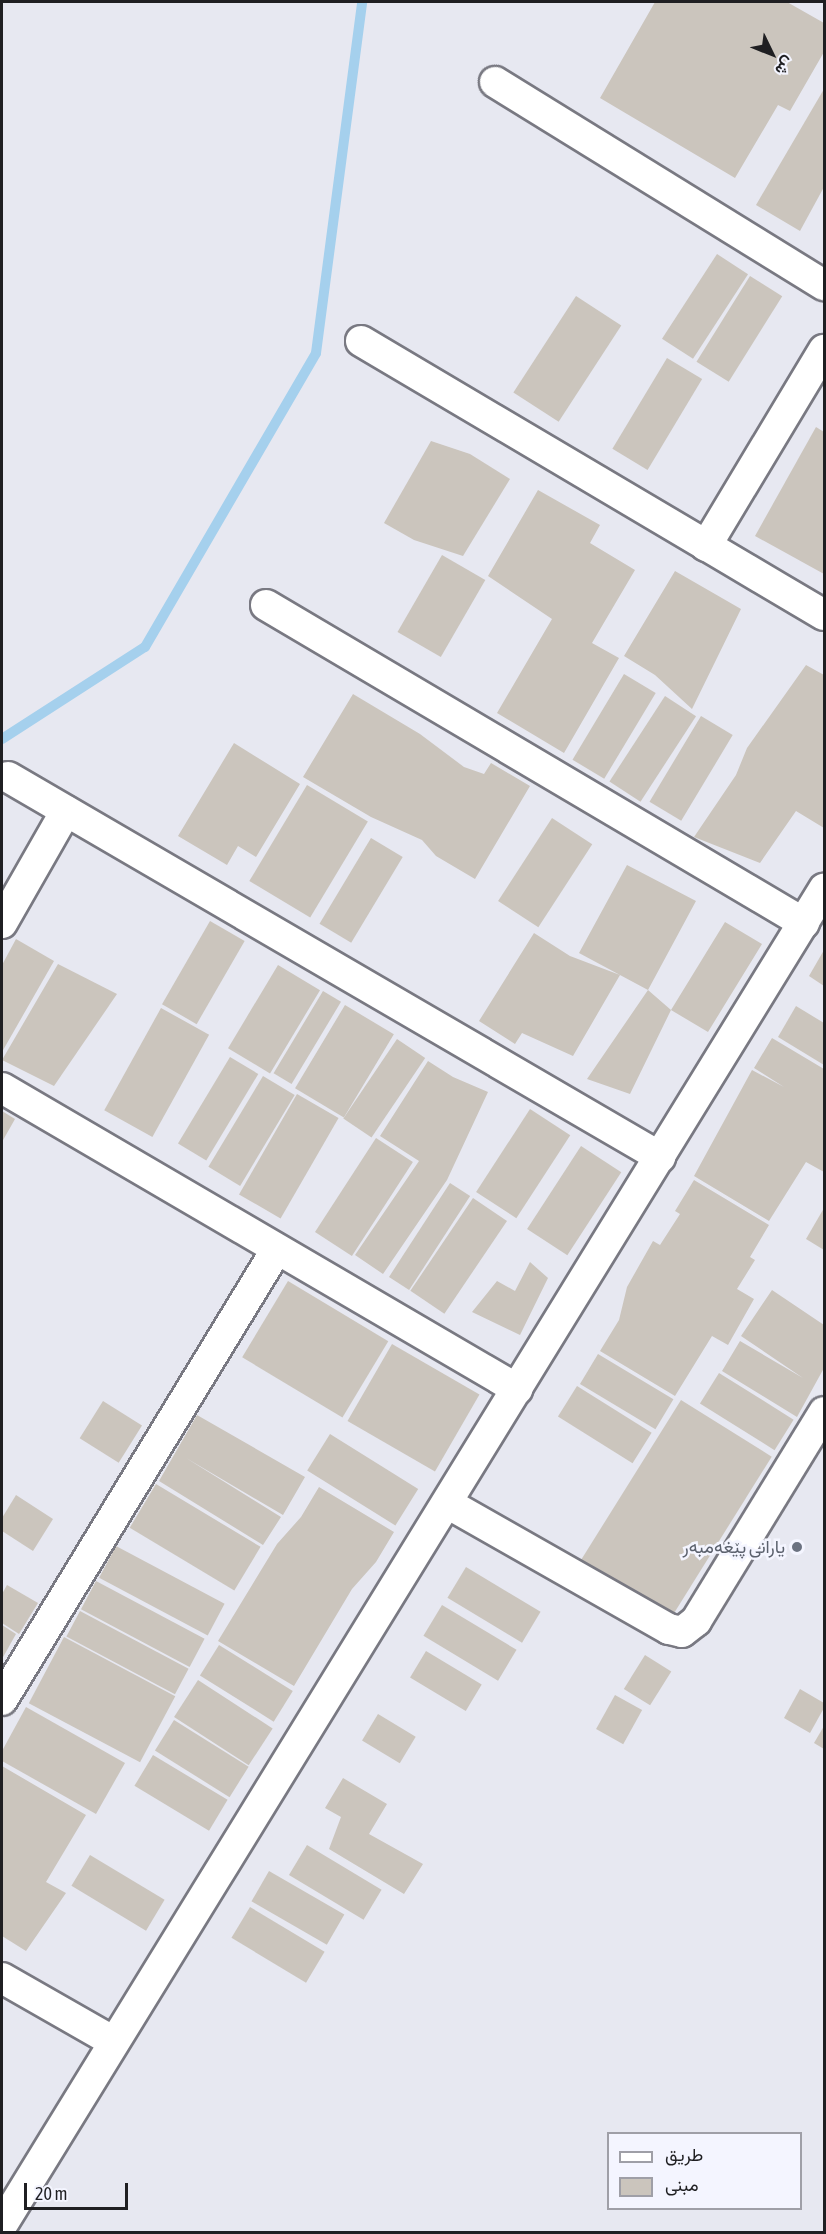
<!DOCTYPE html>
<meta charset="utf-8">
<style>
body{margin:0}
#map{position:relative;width:826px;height:2234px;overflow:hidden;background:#e7e8f1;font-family:"Asap Condensed",Vazirmatn,sans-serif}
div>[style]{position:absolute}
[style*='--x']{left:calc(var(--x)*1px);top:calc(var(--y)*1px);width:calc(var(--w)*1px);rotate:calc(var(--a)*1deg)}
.stream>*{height:10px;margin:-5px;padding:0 5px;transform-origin:5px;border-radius:5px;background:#a5d0ed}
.building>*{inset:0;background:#cbc5bd;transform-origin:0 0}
.roads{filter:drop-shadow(2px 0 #797982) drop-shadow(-2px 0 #797982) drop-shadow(0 2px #797982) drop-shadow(0 -2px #797982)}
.minor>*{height:30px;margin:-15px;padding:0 15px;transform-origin:15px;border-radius:15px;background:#fff}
.dots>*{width:16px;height:16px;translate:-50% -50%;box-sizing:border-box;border:3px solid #f4f5ff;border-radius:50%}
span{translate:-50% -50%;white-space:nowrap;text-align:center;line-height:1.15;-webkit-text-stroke:5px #f4f5ff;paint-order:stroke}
.worship-label{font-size:18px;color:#5b616d}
.right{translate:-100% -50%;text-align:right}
.frame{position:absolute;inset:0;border:3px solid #1f1f22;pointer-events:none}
.legend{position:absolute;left:607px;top:2132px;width:195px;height:78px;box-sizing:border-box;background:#f4f5ff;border:2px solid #9f9fa7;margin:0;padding:8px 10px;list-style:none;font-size:18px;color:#1f1f22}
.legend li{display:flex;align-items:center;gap:12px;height:30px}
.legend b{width:30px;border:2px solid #9f9fa7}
.north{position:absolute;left:742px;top:24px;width:60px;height:60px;-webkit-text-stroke:4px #f4f5ff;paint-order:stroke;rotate:133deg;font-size:16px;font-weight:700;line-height:24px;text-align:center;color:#1f1f22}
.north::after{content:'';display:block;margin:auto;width:21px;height:27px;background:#1f1f22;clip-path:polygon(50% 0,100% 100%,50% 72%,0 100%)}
.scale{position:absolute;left:24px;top:2183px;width:104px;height:27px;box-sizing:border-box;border:3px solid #1f1f22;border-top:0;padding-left:8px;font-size:18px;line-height:21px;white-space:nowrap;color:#1f1f22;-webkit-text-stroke:4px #f4f5ff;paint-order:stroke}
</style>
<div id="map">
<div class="stream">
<div style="--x:2;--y:739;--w:170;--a:-32.8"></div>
<div style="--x:145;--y:647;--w:340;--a:-59.8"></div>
<div style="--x:316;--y:353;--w:354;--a:-82.5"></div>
</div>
<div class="building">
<div style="clip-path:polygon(655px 2px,787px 2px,824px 23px,824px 52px,790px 111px,778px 105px,735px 178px,600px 98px)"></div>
<div style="clip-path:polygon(824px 89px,824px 187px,800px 231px,756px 205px)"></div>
<div style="left:717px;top:254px;width:37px;height:101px;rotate:33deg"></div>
<div style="left:750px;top:276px;width:38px;height:101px;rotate:32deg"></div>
<div style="left:576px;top:296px;width:54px;height:115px;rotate:33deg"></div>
<div style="left:667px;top:358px;width:41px;height:106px;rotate:31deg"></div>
<div style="clip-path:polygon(816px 427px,824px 432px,824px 574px,755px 536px)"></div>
<div style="clip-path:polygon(431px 441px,470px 454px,510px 479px,463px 556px,414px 540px,384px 523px)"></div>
<div style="clip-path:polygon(538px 490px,600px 525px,590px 543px,635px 570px,592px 643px,619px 658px,564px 753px,497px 713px,552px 619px,488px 576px)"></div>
<div style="left:442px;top:555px;width:50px;height:89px;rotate:30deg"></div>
<div style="clip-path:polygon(675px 571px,741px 609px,692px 709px,655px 675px,624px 656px)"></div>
<div style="clip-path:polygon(806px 665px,824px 675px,824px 828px,796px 811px,760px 863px,694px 837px,736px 775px,747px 748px)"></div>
<div style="left:624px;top:674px;width:37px;height:100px;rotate:31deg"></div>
<div style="clip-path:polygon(353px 694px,420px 734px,464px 767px,484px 774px,491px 763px,530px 786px,475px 879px,436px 856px,422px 840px,371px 817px,303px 777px)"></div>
<div style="left:665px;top:696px;width:37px;height:102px;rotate:33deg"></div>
<div style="left:701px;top:716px;width:37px;height:100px;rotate:31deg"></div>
<div style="clip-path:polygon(234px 743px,300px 784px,256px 857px,238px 846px,227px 865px,178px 836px)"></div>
<div style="left:307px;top:785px;width:71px;height:112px;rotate:31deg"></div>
<div style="left:552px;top:818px;width:48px;height:99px;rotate:33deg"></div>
<div style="left:371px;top:838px;width:37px;height:100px;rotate:31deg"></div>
<div style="clip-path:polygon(627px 865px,696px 901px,648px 990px,620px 975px,573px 1056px,522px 1033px,515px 1044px,479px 1021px,534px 933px,570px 956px,620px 975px,579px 953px)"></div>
<div style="left:210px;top:921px;width:40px;height:96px;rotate:30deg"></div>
<div style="clip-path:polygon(725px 922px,762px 944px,708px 1032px,671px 1010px,630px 1094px,587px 1079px,648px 990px,671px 1010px)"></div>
<div style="clip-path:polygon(16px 939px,54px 961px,2px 1052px,2px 965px)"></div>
<div style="clip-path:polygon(824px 950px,824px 986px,809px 976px)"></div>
<div style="clip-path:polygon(58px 964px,117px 994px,54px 1086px,2px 1060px)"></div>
<div style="left:278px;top:965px;width:49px;height:97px;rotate:31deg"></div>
<div style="left:323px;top:991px;width:21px;height:96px;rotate:31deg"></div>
<div style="left:345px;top:1005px;width:57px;height:97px;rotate:31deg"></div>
<div style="clip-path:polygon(796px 1006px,824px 1023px,824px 1065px,778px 1037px)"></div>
<div style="left:161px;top:1008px;width:55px;height:117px;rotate:29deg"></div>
<div style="clip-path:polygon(772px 1038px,824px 1069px,824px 1172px,806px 1162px,769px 1221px,694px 1176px,752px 1070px,784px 1087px,754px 1068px)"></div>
<div style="left:397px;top:1039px;width:34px;height:96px;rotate:34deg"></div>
<div style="left:230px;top:1057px;width:33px;height:101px;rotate:31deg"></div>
<div style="clip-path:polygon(428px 1061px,453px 1077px,488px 1092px,447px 1180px,383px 1274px,355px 1255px,419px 1161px,380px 1136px)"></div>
<div style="left:263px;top:1076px;width:37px;height:106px;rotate:31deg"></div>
<div style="left:297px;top:1094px;width:48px;height:116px;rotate:30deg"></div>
<div style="left:530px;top:1109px;width:48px;height:99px;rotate:33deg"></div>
<div style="clip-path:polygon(2px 1111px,15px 1119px,2px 1142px)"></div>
<div style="left:376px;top:1138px;width:44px;height:112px;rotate:33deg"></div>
<div style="left:581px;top:1146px;width:48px;height:99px;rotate:33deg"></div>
<div style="clip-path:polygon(694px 1180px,769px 1225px,750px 1257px,755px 1260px,737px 1289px,754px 1299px,728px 1345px,712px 1336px,675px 1396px,600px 1351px,619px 1320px,627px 1287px,653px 1241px,660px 1245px,680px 1214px,675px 1211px)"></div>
<div style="left:450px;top:1183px;width:24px;height:112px;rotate:33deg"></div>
<div style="left:473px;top:1198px;width:41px;height:112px;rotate:34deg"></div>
<div style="clip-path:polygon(824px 1208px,824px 1250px,806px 1239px)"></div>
<div style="clip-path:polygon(530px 1262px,548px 1278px,520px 1335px,472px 1312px,497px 1281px,515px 1291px)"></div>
<div style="left:288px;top:1281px;width:117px;height:89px;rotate:31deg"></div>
<div style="clip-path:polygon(772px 1290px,824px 1325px,824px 1368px,797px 1417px,722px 1371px,740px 1341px,803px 1378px,741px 1336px)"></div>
<div style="left:392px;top:1344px;width:101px;height:89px;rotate:30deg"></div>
<div style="left:598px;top:1354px;width:88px;height:35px;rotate:31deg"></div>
<div style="left:719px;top:1373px;width:88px;height:36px;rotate:32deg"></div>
<div style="left:577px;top:1386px;width:88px;height:36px;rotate:32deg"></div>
<div style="left:681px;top:1400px;width:107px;height:191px;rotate:32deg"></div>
<div style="left:103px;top:1401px;width:46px;height:44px;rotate:32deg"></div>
<div style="clip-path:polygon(197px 1415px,305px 1477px,283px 1515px,186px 1458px,281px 1517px,263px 1545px,159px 1481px)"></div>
<div style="left:330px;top:1434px;width:104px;height:43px;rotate:32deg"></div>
<div style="left:156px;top:1484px;width:122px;height:51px;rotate:31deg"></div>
<div style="clip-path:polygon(319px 1487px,394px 1532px,376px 1562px,352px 1589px,294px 1686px,218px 1641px,277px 1544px,301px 1517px)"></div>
<div style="clip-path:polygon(16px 1495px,53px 1519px,33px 1551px,2px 1531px,2px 1518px)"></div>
<div style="left:116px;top:1546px;width:123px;height:36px;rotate:28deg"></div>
<div style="left:466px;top:1567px;width:87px;height:36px;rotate:31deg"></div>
<div style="left:96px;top:1581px;width:123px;height:32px;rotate:28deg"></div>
<div style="clip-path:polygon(7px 1585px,38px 1603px,19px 1634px,2px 1623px,2px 1594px)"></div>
<div style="left:442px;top:1605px;width:87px;height:36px;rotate:31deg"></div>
<div style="left:80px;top:1611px;width:123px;height:29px;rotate:28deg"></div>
<div style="clip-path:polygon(2px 1625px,16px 1634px,2px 1659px)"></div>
<div style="left:64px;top:1637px;width:126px;height:75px;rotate:28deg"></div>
<div style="left:219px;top:1645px;width:87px;height:36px;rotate:32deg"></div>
<div style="left:426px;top:1651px;width:65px;height:31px;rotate:31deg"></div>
<div style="left:645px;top:1655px;width:31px;height:40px;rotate:32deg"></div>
<div style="left:198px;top:1680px;width:89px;height:44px;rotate:33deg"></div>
<div style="clip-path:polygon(800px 1689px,824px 1703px,824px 1708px,810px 1733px,784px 1718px)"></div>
<div style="left:615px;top:1695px;width:31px;height:39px;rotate:29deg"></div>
<div style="clip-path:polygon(26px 1707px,125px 1763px,96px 1814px,2px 1761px,2px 1751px)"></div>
<div style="left:378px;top:1714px;width:44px;height:31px;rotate:31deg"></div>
<div style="left:174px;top:1720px;width:88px;height:36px;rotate:32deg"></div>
<div style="clip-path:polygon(824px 1726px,824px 1749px,814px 1743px)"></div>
<div style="left:153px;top:1755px;width:87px;height:36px;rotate:31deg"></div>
<div style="clip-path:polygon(2px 1766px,86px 1815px,46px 1882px,66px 1893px,26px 1951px,2px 1936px)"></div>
<div style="clip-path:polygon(343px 1778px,387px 1804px,369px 1834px,423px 1864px,404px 1894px,329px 1849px,341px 1817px,325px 1808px)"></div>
<div style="left:307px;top:1845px;width:87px;height:35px;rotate:31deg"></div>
<div style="left:90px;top:1855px;width:87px;height:36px;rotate:31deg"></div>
<div style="left:269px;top:1871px;width:87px;height:35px;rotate:30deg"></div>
<div style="left:250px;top:1907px;width:87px;height:36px;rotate:31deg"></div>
</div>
<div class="roads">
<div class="minor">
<div style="--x:495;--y:82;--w:387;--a:31.7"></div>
<div style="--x:361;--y:341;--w:538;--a:30.62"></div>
<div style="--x:706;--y:546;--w:229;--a:-59"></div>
<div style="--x:266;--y:605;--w:625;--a:30.59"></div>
<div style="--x:8;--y:777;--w:755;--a:30.23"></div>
<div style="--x:2;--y:923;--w:129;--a:-60.3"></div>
<div style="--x:2;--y:1088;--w:597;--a:30.3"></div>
<div style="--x:447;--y:1503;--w:255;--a:29.6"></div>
<div style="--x:669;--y:1629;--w:13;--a:13"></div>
<div style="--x:682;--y:1632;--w:18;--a:-38"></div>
<div style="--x:696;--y:1621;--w:245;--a:-58.5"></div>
<div style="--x:2;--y:1700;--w:528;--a:-58.63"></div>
<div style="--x:2;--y:1978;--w:129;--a:29.7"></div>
<div style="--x:2;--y:2225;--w:1569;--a:-58.4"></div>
</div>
</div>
<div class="dots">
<div style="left:797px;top:1547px;background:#6b7280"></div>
</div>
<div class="worship-label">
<span class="right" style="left:785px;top:1547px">یارانی پێغەمبەر</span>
</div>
<div class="frame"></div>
<ul class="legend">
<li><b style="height:8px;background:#fff"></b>طريق</li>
<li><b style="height:16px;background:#cbc5bd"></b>مبنى</li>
</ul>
<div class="north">ش</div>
<div class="scale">20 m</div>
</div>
